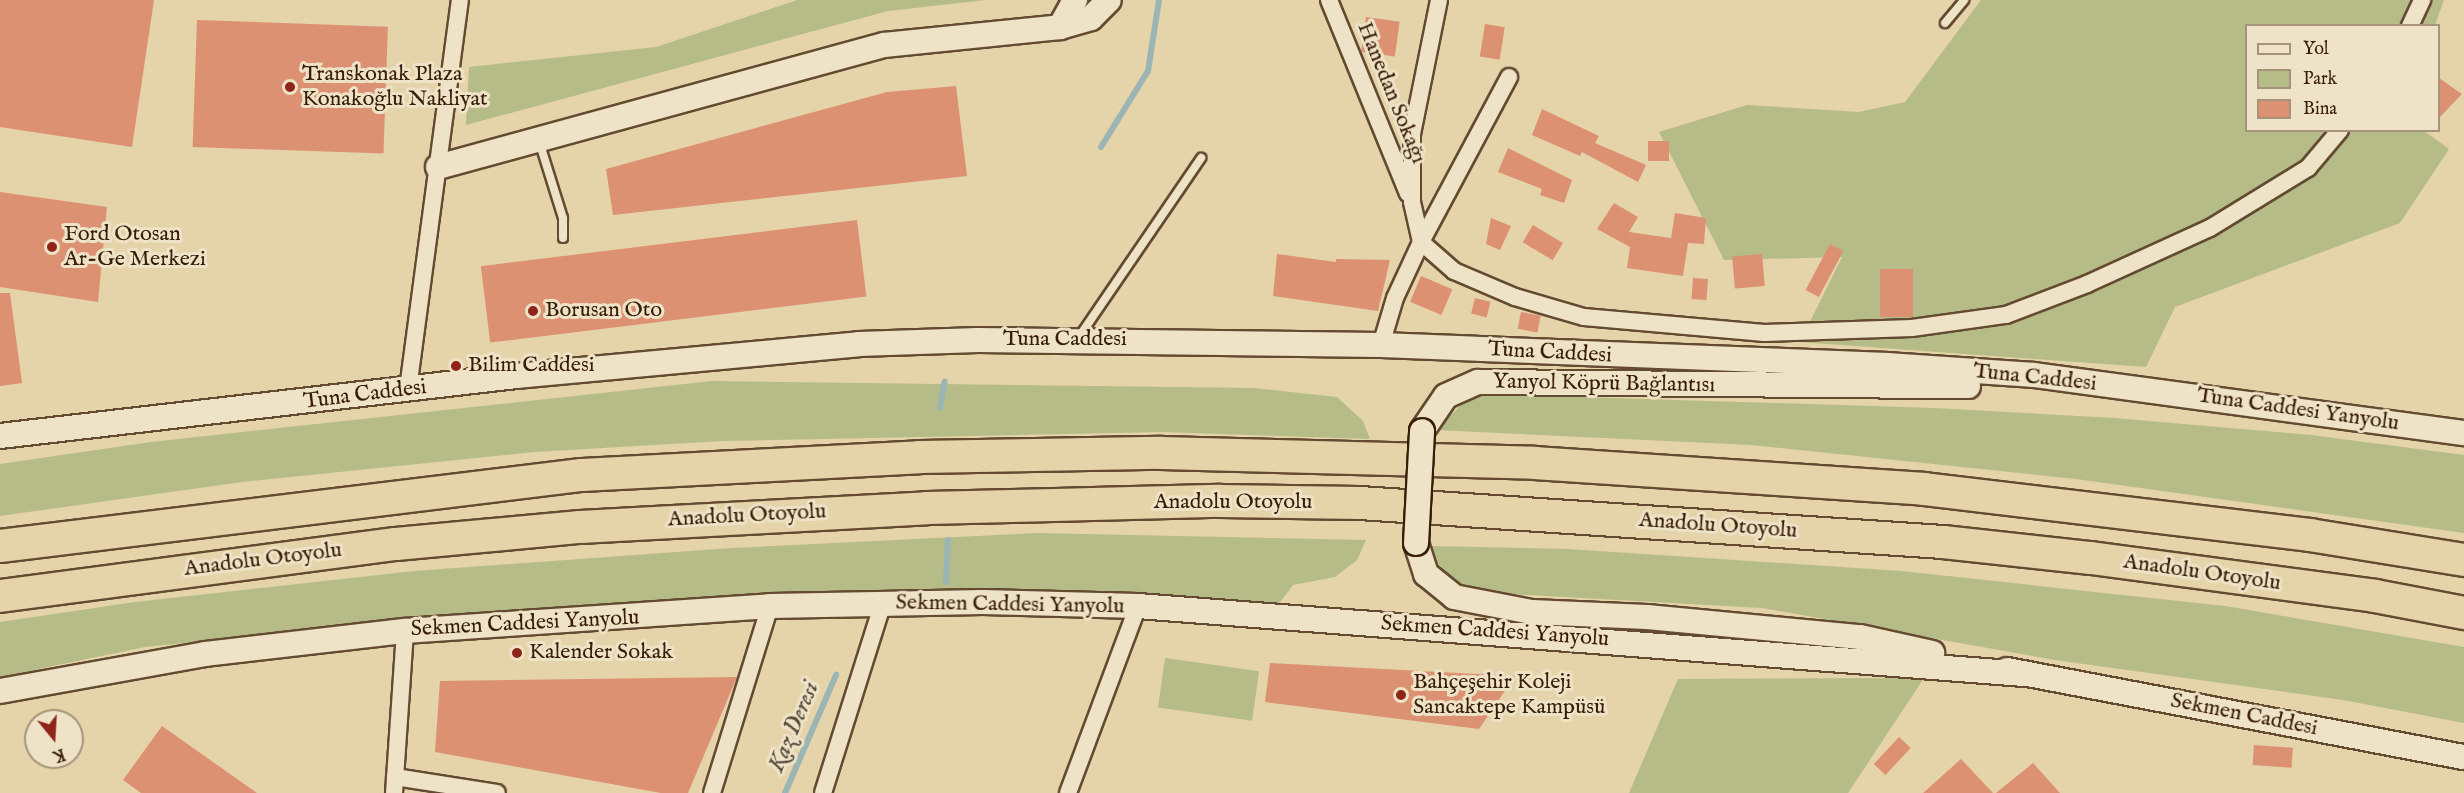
<!DOCTYPE html>
<meta charset="utf-8">
<style>
body{margin:0}
#map{position:relative;width:2464px;height:793px;overflow:hidden;background:#e5d3a9;font-family:"IM FELL English",serif}
div>[style]{position:absolute}
[style*='--x']{left:calc(var(--x)*1px);top:calc(var(--y)*1px);width:calc(var(--w)*1px);rotate:calc(var(--a)*1deg)}
.green>*{inset:0;background:#b6bc87;transform-origin:0 0}
.stream>*{height:6px;margin:-3px;padding:0 3px;transform-origin:3px;border-radius:3px;background:#9bb5b4}
.building>*{inset:0;background:#dc9172;transform-origin:0 0}
.roads{filter:drop-shadow(2px 0 #634a30) drop-shadow(-2px 0 #634a30) drop-shadow(0 2px #634a30) drop-shadow(0 -2px #634a30)}
.lane>*{height:8px;margin:-4px;padding:0 4px;transform-origin:4px;border-radius:4px;background:#eee2c7}
.street>*{height:16px;margin:-8px;padding:0 8px;transform-origin:8px;border-radius:8px;background:#eee2c7}
.secondary>*{height:24px;margin:-12px;padding:0 12px;transform-origin:12px;border-radius:12px;background:#eee2c7}
.highway>*{height:32px;margin:-16px;padding:0 16px;transform-origin:16px;border-radius:16px;background:#e5d3a9}
.bridges{filter:drop-shadow(2px 0 #381d07) drop-shadow(-2px 0 #381d07) drop-shadow(0 2px #381d07) drop-shadow(0 -2px #381d07)}
.secondary-bridge>*{height:24px;margin:-12px;padding:0 12px;transform-origin:12px;border-radius:12px;background:#eee2c7}
.dots>*{width:16px;height:16px;translate:-50% -50%;box-sizing:border-box;border:3px solid #eee2c7;border-radius:50%}
span{translate:-50% -50%;white-space:nowrap;text-align:center;line-height:1.15;-webkit-text-stroke:6px #eee2c7;paint-order:stroke}
.poi-label{font-size:22px;color:#381d07}
.left{translate:0 -50%;text-align:left}
.street-label{font-size:22px;color:#381d07}
.water-label{font-size:24px;color:#564b3b;font-style:italic}
.legend{position:absolute;left:2245px;top:24px;width:195px;height:108px;box-sizing:border-box;background:#eee2c7;border:2px solid #a5937a;margin:0;padding:8px 10px;list-style:none;font-size:18px;color:#381d07}
.legend li{display:flex;align-items:center;gap:12px;height:30px}
.legend b{width:30px;border:2px solid #a5937a}
.north{position:absolute;left:24px;top:709px;width:60px;height:60px;box-sizing:border-box;background:#eee2c7;border:2px solid #a5937a;border-radius:50%;rotate:162deg;font-size:16px;font-weight:700;line-height:24px;text-align:center;color:#381d07}
.north::after{content:'';display:block;margin:auto;width:21px;height:27px;background:#8f2418;clip-path:polygon(50% 0,100% 100%,50% 72%,0 100%)}
</style>
<div id="map">
<div class="green">
<div style="clip-path:polygon(797px 0,986px 0,888px 11px,466px 125px,469px 67px,656px 47px)"></div>
<div style="clip-path:polygon(1981px 0,2444px 0,2435px 25px,2246px 26px,2246px 130px,2424px 131px,2449px 149px,2400px 223px,2175px 307px,2146px 367px,1800px 342px,1842px 257px,1724px 260px,1659px 132px,1747px 105px,1859px 112px,1905px 102px)"></div>
<div style="clip-path:polygon(712px 381px,1254px 388px,1337px 397px,1363px 421px,1370px 439px,1162px 432px,722px 441px,534px 452px,242px 482px,0 516px,0 464px,151px 442px)"></div>
<div style="clip-path:polygon(1487px 394px,1934px 408px,2114px 418px,2311px 435px,2464px 455px,2464px 533px,2076px 479px,1751px 445px,1436px 430px,1462px 404px)"></div>
<div style="clip-path:polygon(1038px 533px,1366px 540px,1357px 560px,1335px 577px,1293px 585px,1275px 609px,402px 621px,145px 647px,0 677px,0 622px,135px 602px,414px 571px,731px 548px)"></div>
<div style="clip-path:polygon(1431px 546px,1568px 549px,1901px 571px,2225px 606px,2464px 647px,2464px 723px,2343px 700px,2055px 660px,1762px 608px,1492px 593px,1452px 582px,1437px 562px)"></div>
<div style="left:1165px;top:658px;width:95px;height:50px;rotate:8deg"></div>
<div style="clip-path:polygon(1924px 678px,1848px 793px,1629px 793px,1678px 679px)"></div>
</div>
<div class="stream">
<div style="--x:1101;--y:147;--w:89;--a:-58.3"></div>
<div style="--x:1148;--y:71;--w:72;--a:-81.2"></div>
<div style="--x:940;--y:408;--w:27;--a:-80"></div>
<div style="--x:946;--y:582;--w:42;--a:-87.3"></div>
<div style="--x:785;--y:793;--w:129;--a:-66.6"></div>
</div>
<div class="building">
<div style="clip-path:polygon(0 0,154px 0,132px 147px,0 127px)"></div>
<div style="left:1366px;top:17px;width:34px;height:35px;rotate:8deg"></div>
<div style="left:197px;top:20px;width:191px;height:127px;rotate:2deg"></div>
<div style="left:1485px;top:24px;width:20px;height:33px;rotate:9deg"></div>
<div style="clip-path:polygon(2439px 78px,2462px 94px,2439px 118px)"></div>
<div style="clip-path:polygon(956px 86px,967px 176px,613px 215px,606px 169px,887px 92px)"></div>
<div style="clip-path:polygon(1542px 109px,1599px 136px,1595px 143px,1646px 165px,1638px 182px,1582px 152px,1580px 156px,1532px 135px)"></div>
<div style="left:1648px;top:141px;width:21px;height:20px"></div>
<div style="clip-path:polygon(1508px 148px,1572px 180px,1564px 203px,1540px 195px,1542px 189px,1498px 172px)"></div>
<div style="clip-path:polygon(0 192px,107px 207px,98px 302px,0 287px)"></div>
<div style="clip-path:polygon(1614px 203px,1638px 217px,1629px 232px,1671px 238px,1675px 213px,1706px 218px,1704px 244px,1688px 243px,1683px 276px,1627px 268px,1630px 247px,1597px 229px)"></div>
<div style="clip-path:polygon(1491px 218px,1511px 226px,1500px 250px,1486px 244px)"></div>
<div style="left:857px;top:220px;width:77px;height:379px;rotate:83deg"></div>
<div style="left:1533px;top:225px;width:35px;height:20px;rotate:31deg"></div>
<div style="left:1830px;top:244px;width:15px;height:52px;rotate:28deg"></div>
<div style="clip-path:polygon(1277px 254px,1336px 262px,1336px 259px,1390px 260px,1378px 311px,1273px 296px)"></div>
<div style="left:1762px;top:254px;width:32px;height:30px;rotate:85deg"></div>
<div style="left:1880px;top:269px;width:33px;height:48px"></div>
<div style="left:1421px;top:276px;width:34px;height:28px;rotate:23deg"></div>
<div style="left:1693px;top:278px;width:15px;height:21px;rotate:4deg"></div>
<div style="clip-path:polygon(0 293px,10px 293px,22px 383px,0 386px)"></div>
<div style="left:1475px;top:298px;width:16px;height:16px;rotate:14deg"></div>
<div style="left:1521px;top:312px;width:20px;height:17px;rotate:11deg"></div>
<div style="clip-path:polygon(1270px 663px,1515px 676px,1479px 729px,1265px 702px)"></div>
<div style="clip-path:polygon(737px 677px,688px 793px,661px 793px,435px 752px,440px 681px)"></div>
<div style="clip-path:polygon(162px 726px,257px 793px,141px 793px,123px 780px)"></div>
<div style="left:1899px;top:737px;width:16px;height:37px;rotate:43deg"></div>
<div style="left:2254px;top:745px;width:39px;height:20px;rotate:4deg"></div>
<div style="clip-path:polygon(1961px 759px,1993px 793px,1923px 793px)"></div>
<div style="clip-path:polygon(2033px 763px,2060px 793px,1996px 793px)"></div>
</div>
<div class="roads">
<div class="lane">
<div style="--x:1945;--y:23;--w:30;--a:-50"></div>
<div style="--x:539;--y:141;--w:81;--a:72.7"></div>
<div style="--x:563;--y:218;--w:20;--a:90"></div>
<div style="--x:1079;--y:337;--w:217;--a:-55.7"></div>
</div>
<div class="street">
<div style="--x:1329;--y:0;--w:209;--a:67.8"></div>
<div style="--x:1439;--y:0;--w:137;--a:101.4"></div>
<div style="--x:1412;--y:134;--w:68;--a:90"></div>
<div style="--x:1412;--y:202;--w:41;--a:77.3"></div>
<div style="--x:1421;--y:242;--w:44;--a:41.3"></div>
<div style="--x:1454;--y:271;--w:66;--a:23.1"></div>
<div style="--x:1515;--y:297;--w:72;--a:16.2"></div>
<div style="--x:1584;--y:317;--w:181;--a:5.1"></div>
<div style="--x:1764;--y:333;--w:148;--a:-1.9"></div>
<div style="--x:1912;--y:328;--w:95;--a:-7.9"></div>
<div style="--x:2006;--y:315;--w:87;--a:-20.9"></div>
<div style="--x:2087;--y:284;--w:135;--a:-24.5"></div>
<div style="--x:2210;--y:228;--w:115;--a:-31.5"></div>
<div style="--x:2308;--y:168;--w:50;--a:-49.9"></div>
<div style="--x:2410;--y:26;--w:29;--a:-65"></div>
<div style="--x:1381;--y:345;--w:49;--a:-73.4"></div>
<div style="--x:1395;--y:298;--w:62;--a:-65.1"></div>
<div style="--x:1421;--y:242;--w:187;--a:-61.9"></div>
<div style="--x:408;--y:389;--w:392;--a:-82.4"></div>
<div style="--x:395;--y:777;--w:103;--a:8.9"></div>
<div style="--x:394;--y:793;--w:162;--a:-86.1"></div>
<div style="--x:712;--y:793;--w:196;--a:-72.8"></div>
<div style="--x:823;--y:793;--w:199;--a:-72.5"></div>
<div style="--x:1068;--y:793;--w:200;--a:-69.5"></div>
</div>
<div class="secondary">
<div style="--x:1060;--y:27;--w:31;--a:-61"></div>
<div style="--x:438;--y:167;--w:462;--a:-15.3"></div>
<div style="--x:884;--y:45;--w:177;--a:-5.8"></div>
<div style="--x:1060;--y:27;--w:32;--a:-16"></div>
<div style="--x:1091;--y:18;--w:25;--a:-45"></div>
<div style="--x:1422;--y:431;--w:42;--a:-55.6"></div>
<div style="--x:1446;--y:396;--w:35;--a:-24"></div>
<div style="--x:1478;--y:382;--w:490;--a:0.5"></div>
<div style="--x:0;--y:436;--w:519;--a:-6.63"></div>
<div style="--x:516;--y:376;--w:344;--a:-5.3"></div>
<div style="--x:859;--y:344;--w:119;--a:-1.9"></div>
<div style="--x:978;--y:340;--w:403;--a:0.7"></div>
<div style="--x:1381;--y:345;--w:507;--a:2.26"></div>
<div style="--x:1888;--y:365;--w:146;--a:3.9"></div>
<div style="--x:2034;--y:375;--w:434;--a:7.7"></div>
<div style="--x:1416;--y:543;--w:33;--a:72"></div>
<div style="--x:1426;--y:574;--w:36;--a:39"></div>
<div style="--x:1454;--y:597;--w:79;--a:10.9"></div>
<div style="--x:1532;--y:612;--w:115;--a:2.5"></div>
<div style="--x:1647;--y:617;--w:214;--a:5.4"></div>
<div style="--x:1860;--y:637;--w:74;--a:12.5"></div>
<div style="--x:2007;--y:670;--w:465;--a:10.8"></div>
<div style="--x:0;--y:691;--w:208;--a:-10.2"></div>
<div style="--x:205;--y:654;--w:201;--a:-6.6"></div>
<div style="--x:405;--y:631;--w:366;--a:-3.9"></div>
<div style="--x:770;--y:606;--w:213;--a:-1.1"></div>
<div style="--x:983;--y:602;--w:155;--a:1.5"></div>
<div style="--x:1138;--y:606;--w:888;--a:4.39"></div>
</div>
<div class="highway">
<div style="--x:0;--y:546;--w:586;--a:-6.96"></div>
<div style="--x:582;--y:475;--w:338;--a:-3"></div>
<div style="--x:920;--y:457;--w:241;--a:-1"></div>
<div style="--x:1161;--y:453;--w:374;--a:1.5"></div>
<div style="--x:1535;--y:463;--w:390;--a:3.8"></div>
<div style="--x:1924;--y:489;--w:389;--a:6.8"></div>
<div style="--x:2310;--y:535;--w:156;--a:9.2"></div>
<div style="--x:0;--y:596;--w:399;--a:-7.5"></div>
<div style="--x:396;--y:544;--w:185;--a:-5.3"></div>
<div style="--x:580;--y:527;--w:348;--a:-3.1"></div>
<div style="--x:927;--y:508;--w:293;--a:-1.4"></div>
<div style="--x:1220;--y:501;--w:140;--a:0.8"></div>
<div style="--x:1360;--y:503;--w:584;--a:3.83"></div>
<div style="--x:1943;--y:542;--w:149;--a:6.2"></div>
<div style="--x:2091;--y:558;--w:287;--a:7.6"></div>
<div style="--x:2375;--y:596;--w:91;--a:10.8"></div>
</div>
</div>
<div class="bridges">
<div class="secondary-bridge">
<div style="--x:1416;--y:543;--w:112;--a:-86.9"></div>
</div>
</div>
<div class="dots">
<div style="left:290px;top:87px;background:#8f2418"></div>
<div style="left:52px;top:247px;background:#8f2418"></div>
<div style="left:533px;top:311px;background:#8f2418"></div>
<div style="left:456px;top:366px;background:#8f2418"></div>
<div style="left:517px;top:653px;background:#8f2418"></div>
<div style="left:1401px;top:695px;background:#8f2418"></div>
</div>
<div class="poi-label">
<span class="left" style="left:302px;top:87px">Transkonak Plaza<br>Konakoğlu Nakliyat</span>
<span class="left" style="left:64px;top:247px">Ford Otosan<br>Ar-Ge Merkezi</span>
<span class="left" style="left:545px;top:311px">Borusan Oto</span>
<span class="left" style="left:468px;top:366px">Bilim Caddesi</span>
<span class="left" style="left:529px;top:653px">Kalender Sokak</span>
<span class="left" style="left:1413px;top:695px">Bahçeşehir Koleji<br>Sancaktepe Kampüsü</span>
</div>
<div class="street-label">
<span style="left:1391px;top:93px;rotate:68deg">Hanedan Sokağı</span>
<span style="left:1065px;top:340px">Tuna Caddesi</span>
<span style="left:1550px;top:353px;rotate:3deg">Tuna Caddesi</span>
<span style="left:2035px;top:378px;rotate:6deg">Tuna Caddesi</span>
<span style="left:1604px;top:384px;rotate:1deg">Yanyol Köprü Bağlantısı</span>
<span style="left:365px;top:395px;rotate:-7deg">Tuna Caddesi</span>
<span style="left:2298px;top:410px;rotate:8deg">Tuna Caddesi Yanyolu</span>
<span style="left:1233px;top:503px">Anadolu Otoyolu</span>
<span style="left:747px;top:516px;rotate:-3deg">Anadolu Otoyolu</span>
<span style="left:1718px;top:526px;rotate:4deg">Anadolu Otoyolu</span>
<span style="left:263px;top:560px;rotate:-7deg">Anadolu Otoyolu</span>
<span style="left:2202px;top:573px;rotate:8deg">Anadolu Otoyolu</span>
<span style="left:1010px;top:605px;rotate:1deg">Sekmen Caddesi Yanyolu</span>
<span style="left:525px;top:624px;rotate:-3deg">Sekmen Caddesi Yanyolu</span>
<span style="left:1495px;top:632px;rotate:4deg">Sekmen Caddesi Yanyolu</span>
<span style="left:2244px;top:715px;rotate:11deg">Sekmen Caddesi</span>
</div>
<div class="water-label">
<span style="left:794px;top:727px;rotate:-67deg">Kaz Deresi</span>
</div>
<ul class="legend">
<li><b style="height:8px;background:#eee2c7"></b>Yol</li>
<li><b style="height:16px;background:#b6bc87"></b>Park</li>
<li><b style="height:16px;background:#dc9172"></b>Bina</li>
</ul>
<div class="north">K</div>
</div>
